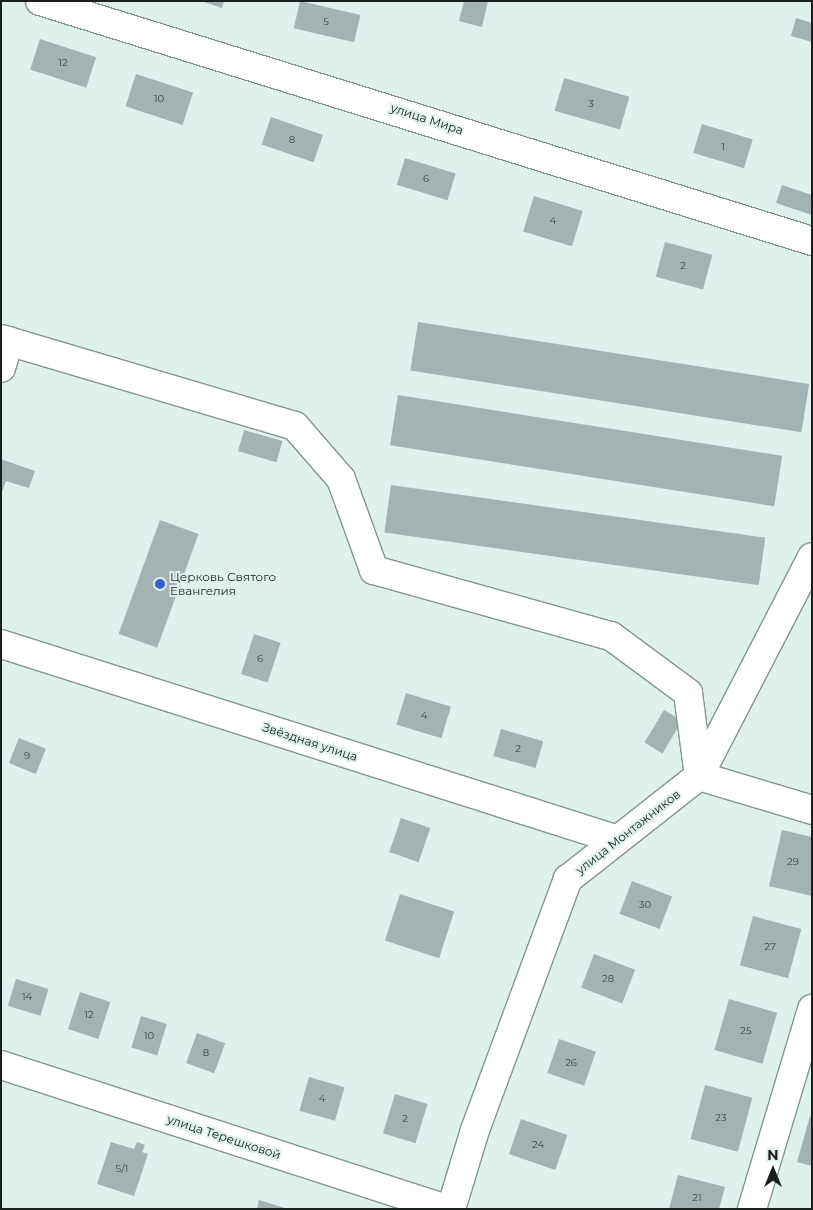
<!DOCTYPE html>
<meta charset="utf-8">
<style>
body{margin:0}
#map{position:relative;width:813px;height:1210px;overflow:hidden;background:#dff1ec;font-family:Montserrat,sans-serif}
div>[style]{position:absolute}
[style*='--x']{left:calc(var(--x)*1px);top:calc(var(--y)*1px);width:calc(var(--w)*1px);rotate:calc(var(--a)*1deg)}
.building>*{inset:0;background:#a1b4b3;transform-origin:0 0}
.roads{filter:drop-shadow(1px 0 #849590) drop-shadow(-1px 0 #849590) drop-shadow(0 1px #849590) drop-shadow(0 -1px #849590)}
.minor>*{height:28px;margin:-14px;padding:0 14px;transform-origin:14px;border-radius:14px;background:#fff}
.dots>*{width:14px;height:14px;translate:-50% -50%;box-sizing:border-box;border:2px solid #dff1ec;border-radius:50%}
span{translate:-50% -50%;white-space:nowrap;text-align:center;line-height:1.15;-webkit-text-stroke:4px #dff1ec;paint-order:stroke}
.number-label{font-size:10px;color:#3b4543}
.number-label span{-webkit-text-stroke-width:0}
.street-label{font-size:12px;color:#19201e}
.poi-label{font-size:12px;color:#19201e}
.left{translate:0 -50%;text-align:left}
.frame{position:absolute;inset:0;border:2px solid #19201e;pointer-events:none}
.north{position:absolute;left:748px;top:1145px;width:50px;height:50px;-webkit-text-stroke:4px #dff1ec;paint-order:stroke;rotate:0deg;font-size:14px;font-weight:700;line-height:20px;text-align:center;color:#19201e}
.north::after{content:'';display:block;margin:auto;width:18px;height:22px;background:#19201e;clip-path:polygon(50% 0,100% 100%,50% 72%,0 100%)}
</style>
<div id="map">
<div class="building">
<div style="clip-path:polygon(201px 1px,224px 1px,222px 8px)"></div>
<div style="left:300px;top:1px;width:62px;height:28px;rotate:13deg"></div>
<div style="clip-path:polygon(464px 1px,488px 1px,482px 27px,459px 21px)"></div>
<div style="clip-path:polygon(796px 18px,812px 23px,812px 42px,791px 36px)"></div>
<div style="left:40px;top:39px;width:59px;height:32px;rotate:18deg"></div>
<div style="left:136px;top:74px;width:60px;height:34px;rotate:18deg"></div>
<div style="left:564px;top:78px;width:68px;height:34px;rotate:16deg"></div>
<div style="left:271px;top:117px;width:55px;height:29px;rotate:19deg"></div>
<div style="left:702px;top:124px;width:53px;height:30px;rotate:17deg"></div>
<div style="left:405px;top:158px;width:53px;height:28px;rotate:17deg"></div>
<div style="clip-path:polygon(782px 185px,812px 195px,812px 215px,776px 203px)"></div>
<div style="left:534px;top:196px;width:51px;height:37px;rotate:17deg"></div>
<div style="left:665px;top:242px;width:49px;height:36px;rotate:15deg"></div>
<div style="left:418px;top:322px;width:396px;height:49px;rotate:9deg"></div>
<div style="left:398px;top:395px;width:389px;height:51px;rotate:9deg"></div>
<div style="left:244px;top:430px;width:40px;height:22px;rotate:16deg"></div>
<div style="clip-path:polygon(1px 459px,35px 471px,29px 488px,6px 481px,1px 495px)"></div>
<div style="left:391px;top:485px;width:378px;height:48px;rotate:8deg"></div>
<div style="left:160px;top:520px;width:41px;height:121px;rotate:20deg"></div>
<div style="left:254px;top:634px;width:28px;height:42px;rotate:18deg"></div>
<div style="left:406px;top:693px;width:47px;height:33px;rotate:17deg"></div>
<div style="left:664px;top:710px;width:21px;height:38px;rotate:31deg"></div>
<div style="left:501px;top:729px;width:44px;height:28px;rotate:16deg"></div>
<div style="left:19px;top:738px;width:29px;height:27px;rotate:22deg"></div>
<div style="left:401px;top:818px;width:31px;height:36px;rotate:19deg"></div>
<div style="clip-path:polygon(782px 830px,812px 837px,812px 896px,769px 886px)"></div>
<div style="left:632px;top:881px;width:43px;height:35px;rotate:21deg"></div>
<div style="left:400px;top:894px;width:57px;height:49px;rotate:18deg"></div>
<div style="left:753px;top:916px;width:50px;height:51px;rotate:15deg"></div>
<div style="left:594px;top:954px;width:44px;height:36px;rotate:21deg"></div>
<div style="left:16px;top:979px;width:34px;height:28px;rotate:17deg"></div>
<div style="left:80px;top:992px;width:32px;height:39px;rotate:18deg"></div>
<div style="left:729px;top:999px;width:50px;height:53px;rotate:16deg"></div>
<div style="left:141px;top:1016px;width:27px;height:33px;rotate:17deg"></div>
<div style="left:197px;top:1033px;width:30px;height:32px;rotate:20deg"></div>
<div style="left:559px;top:1039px;width:39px;height:36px;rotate:19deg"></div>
<div style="left:309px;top:1077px;width:37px;height:35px;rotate:16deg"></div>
<div style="left:705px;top:1085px;width:49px;height:56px;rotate:15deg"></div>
<div style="left:395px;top:1094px;width:34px;height:41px;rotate:17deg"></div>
<div style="clip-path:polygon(810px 1116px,812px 1117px,812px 1166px,797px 1162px)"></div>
<div style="left:521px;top:1119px;width:49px;height:37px;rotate:19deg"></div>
<div style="clip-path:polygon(111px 1142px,134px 1149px,137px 1142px,145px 1145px,142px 1152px,148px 1154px,134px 1196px,97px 1184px)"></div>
<div style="clip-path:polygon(678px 1175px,725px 1187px,719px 1209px,669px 1209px)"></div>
<div style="clip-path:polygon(259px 1200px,285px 1208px,285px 1209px,257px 1209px)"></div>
</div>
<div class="roads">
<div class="minor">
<div style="--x:40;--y:1;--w:808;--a:17.27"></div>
<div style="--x:1;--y:339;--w:307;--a:16.5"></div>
<div style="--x:295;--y:426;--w:70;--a:49"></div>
<div style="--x:341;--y:479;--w:97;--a:70.1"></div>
<div style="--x:374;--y:570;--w:246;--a:15.6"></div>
<div style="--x:611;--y:636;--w:96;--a:36.5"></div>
<div style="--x:688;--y:693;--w:84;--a:82.5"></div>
<div style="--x:699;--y:776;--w:118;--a:16.7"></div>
<div style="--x:1;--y:368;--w:28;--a:-73"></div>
<div style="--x:1;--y:644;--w:647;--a:17.62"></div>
<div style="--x:1;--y:1065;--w:470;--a:17.9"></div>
<div style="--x:451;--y:1209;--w:83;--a:-73.1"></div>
<div style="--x:475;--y:1130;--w:268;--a:-69.7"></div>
<div style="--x:568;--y:879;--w:167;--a:-38.2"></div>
<div style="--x:699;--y:776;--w:246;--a:-62.7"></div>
<div style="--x:752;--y:1209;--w:209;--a:-73.3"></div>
</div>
</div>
<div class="dots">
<div style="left:160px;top:584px;background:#3d5cce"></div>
</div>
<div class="number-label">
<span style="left:326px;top:22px">5</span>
<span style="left:63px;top:63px">12</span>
<span style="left:159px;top:99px">10</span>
<span style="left:591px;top:104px">3</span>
<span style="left:292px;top:140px">8</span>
<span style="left:723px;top:147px">1</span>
<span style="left:426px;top:179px">6</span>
<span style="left:553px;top:221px">4</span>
<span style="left:683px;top:266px">2</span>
<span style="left:260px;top:659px">6</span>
<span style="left:424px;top:716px">4</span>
<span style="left:518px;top:749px">2</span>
<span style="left:27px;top:756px">9</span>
<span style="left:793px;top:862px">29</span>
<span style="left:645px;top:905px">30</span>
<span style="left:770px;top:947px">27</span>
<span style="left:608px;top:979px">28</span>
<span style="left:27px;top:997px">14</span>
<span style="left:89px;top:1015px">12</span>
<span style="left:746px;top:1031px">25</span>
<span style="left:149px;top:1036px">10</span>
<span style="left:206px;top:1053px">8</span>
<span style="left:571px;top:1063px">26</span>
<span style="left:322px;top:1099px">4</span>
<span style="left:721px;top:1118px">23</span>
<span style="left:405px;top:1119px">2</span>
<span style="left:538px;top:1145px">24</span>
<span style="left:122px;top:1169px">5/1</span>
<span style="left:697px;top:1198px">21</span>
</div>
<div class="street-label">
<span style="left:427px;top:119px;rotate:18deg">улица Мира</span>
<span style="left:310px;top:742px;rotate:18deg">Звёздная улица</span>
<span style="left:628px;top:832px;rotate:-38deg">улица Монтажников</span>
<span style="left:224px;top:1137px;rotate:18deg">улица Терешковой</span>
</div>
<div class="poi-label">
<span class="left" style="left:170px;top:584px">Церковь Святого<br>Евангелия</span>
</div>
<div class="frame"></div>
<div class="north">N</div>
</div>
